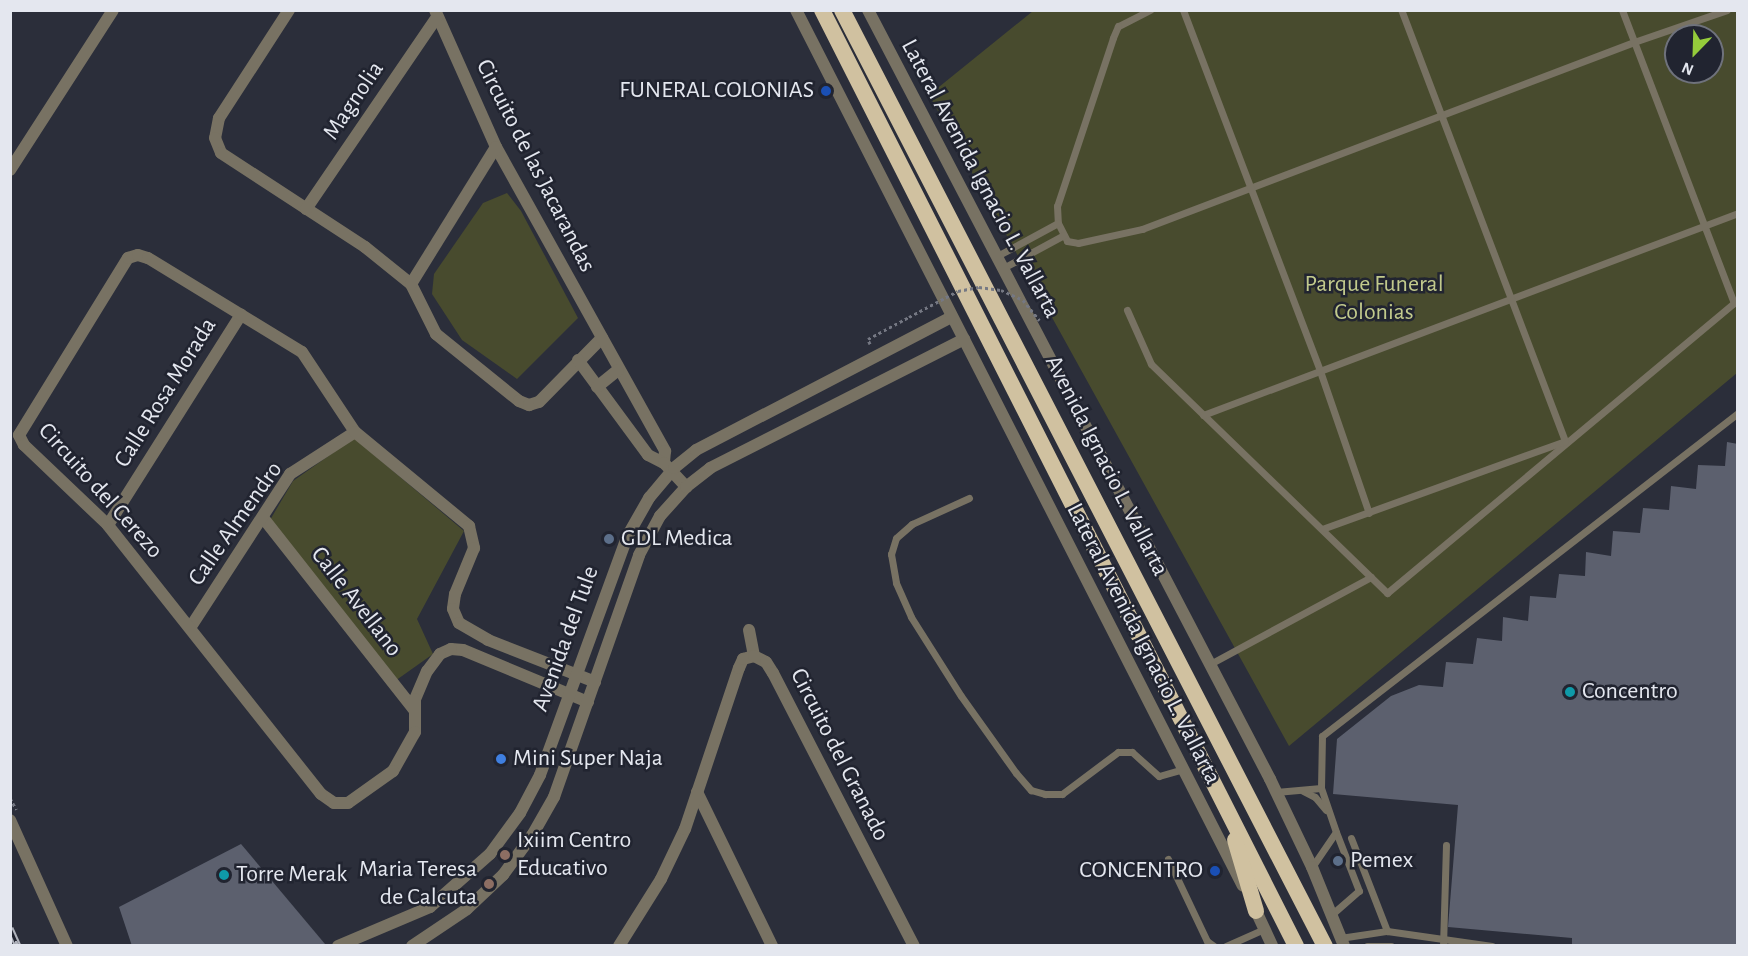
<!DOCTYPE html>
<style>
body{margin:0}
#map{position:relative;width:1748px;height:956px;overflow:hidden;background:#2b2e3a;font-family:"Alegreya Sans",sans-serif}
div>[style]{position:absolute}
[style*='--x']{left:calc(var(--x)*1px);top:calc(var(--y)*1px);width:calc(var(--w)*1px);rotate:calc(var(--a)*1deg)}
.green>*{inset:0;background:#484b2e}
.building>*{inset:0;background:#5c606e}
.path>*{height:3px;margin-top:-1.5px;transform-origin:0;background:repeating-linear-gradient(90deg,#757883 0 3px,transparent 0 6px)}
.service>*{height:7px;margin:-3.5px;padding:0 3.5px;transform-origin:3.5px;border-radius:3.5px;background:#787263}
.minor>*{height:12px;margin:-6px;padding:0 6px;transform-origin:6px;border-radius:6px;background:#787263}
.tertiary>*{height:12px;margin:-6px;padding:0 6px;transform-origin:6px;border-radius:6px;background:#787263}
.trunk>*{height:16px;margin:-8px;padding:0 8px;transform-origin:8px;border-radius:8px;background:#d0c1a0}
.rail>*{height:7px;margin-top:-3.5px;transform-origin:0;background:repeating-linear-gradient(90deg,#212430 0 14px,#b0b3bc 0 28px);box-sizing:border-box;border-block:2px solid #b0b3bc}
.path-bridge>*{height:3px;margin-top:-1.5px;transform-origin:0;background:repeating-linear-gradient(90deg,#757883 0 3px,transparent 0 6px)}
.dots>*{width:16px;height:16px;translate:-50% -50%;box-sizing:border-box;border:3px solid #212430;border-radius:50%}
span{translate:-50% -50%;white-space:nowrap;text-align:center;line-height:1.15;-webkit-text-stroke:5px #212430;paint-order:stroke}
.poi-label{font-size:24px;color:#e4e7ef}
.right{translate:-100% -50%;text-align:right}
.left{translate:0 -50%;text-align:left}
.street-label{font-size:24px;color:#e4e7ef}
.park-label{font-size:24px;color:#c2ca8c}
.frame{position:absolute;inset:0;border:12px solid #e4e7ef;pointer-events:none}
.north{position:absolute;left:1664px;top:24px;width:60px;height:60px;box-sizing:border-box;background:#212430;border:2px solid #6f727c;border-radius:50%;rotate:203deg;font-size:16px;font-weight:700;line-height:24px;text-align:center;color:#e4e7ef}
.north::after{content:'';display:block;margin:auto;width:21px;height:27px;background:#95cc3b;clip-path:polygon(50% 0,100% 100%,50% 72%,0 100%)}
</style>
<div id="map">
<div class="green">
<div style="clip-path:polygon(evenodd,1033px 11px,1737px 11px,1737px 373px,1289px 746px,929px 95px,1033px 11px,1676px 36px,1712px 36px,1712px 72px,1676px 72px,1676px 36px)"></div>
<div style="clip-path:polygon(507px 193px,521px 211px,578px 318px,517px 379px,462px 340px,432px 294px,434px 274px,483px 203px)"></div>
<div style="clip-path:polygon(354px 438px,464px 531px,417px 619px,433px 654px,395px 681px,270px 520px,293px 481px)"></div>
</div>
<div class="building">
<div style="clip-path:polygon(1727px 442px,1738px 444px,1738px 946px,1572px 946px,1572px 938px,1448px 927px,1458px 805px,1333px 794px,1337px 739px,1391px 696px,1419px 685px,1443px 687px,1446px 662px,1473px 664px,1477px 638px,1502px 641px,1503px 617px,1528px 621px,1530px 596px,1556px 598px,1559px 574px,1585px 576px,1586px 552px,1611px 556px,1613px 531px,1640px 533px,1643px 508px,1669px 510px,1671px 486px,1696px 489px,1698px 465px,1725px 466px)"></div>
<div style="clip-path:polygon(241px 844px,325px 944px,132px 946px,119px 907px)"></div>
</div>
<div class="path">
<div style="--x:870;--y:344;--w:5;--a:-112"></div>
<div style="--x:868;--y:339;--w:47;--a:-28.2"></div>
<div style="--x:10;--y:798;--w:13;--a:61"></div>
</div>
<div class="service">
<div style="--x:1150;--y:10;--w:36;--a:153"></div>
<div style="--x:1118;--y:26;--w:13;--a:113"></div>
<div style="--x:1113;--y:38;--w:177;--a:108.4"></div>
<div style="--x:1057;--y:206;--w:17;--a:87"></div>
<div style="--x:1058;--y:223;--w:20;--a:63"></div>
<div style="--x:1067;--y:241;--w:11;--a:10"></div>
<div style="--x:1078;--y:243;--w:66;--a:-12.3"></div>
<div style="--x:1142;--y:229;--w:526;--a:-20.81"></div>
<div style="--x:1634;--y:42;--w:98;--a:-19"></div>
<div style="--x:1183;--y:10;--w:386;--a:69.2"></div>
<div style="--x:1320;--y:371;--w:150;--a:71"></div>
<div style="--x:1622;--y:10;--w:314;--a:69.1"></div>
<div style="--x:997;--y:256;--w:69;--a:-28.4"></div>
<div style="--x:1003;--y:268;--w:69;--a:-28.4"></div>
<div style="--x:1127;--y:310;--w:59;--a:66"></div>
<div style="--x:1151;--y:364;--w:329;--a:44.1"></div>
<div style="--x:1387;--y:593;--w:457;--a:-39.9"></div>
<div style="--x:1203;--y:415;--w:572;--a:-20.69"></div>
<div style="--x:969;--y:498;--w:63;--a:155.5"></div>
<div style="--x:912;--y:524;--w:21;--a:139"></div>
<div style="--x:896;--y:538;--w:17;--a:107"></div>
<div style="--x:891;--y:554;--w:29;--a:80"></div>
<div style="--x:896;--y:583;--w:37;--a:66"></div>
<div style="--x:911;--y:617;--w:93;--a:57.7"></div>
<div style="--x:961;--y:696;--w:95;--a:54.5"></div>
<div style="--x:1016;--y:773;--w:23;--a:49"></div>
<div style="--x:1031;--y:790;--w:15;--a:16"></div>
<div style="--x:1045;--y:794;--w:17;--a:0"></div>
<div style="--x:1062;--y:794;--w:70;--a:-36.9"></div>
<div style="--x:1118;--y:752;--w:14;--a:0"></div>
<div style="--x:1132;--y:752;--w:36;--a:42"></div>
<div style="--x:1159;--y:776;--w:25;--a:-16"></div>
<div style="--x:1322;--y:529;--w:258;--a:-19.9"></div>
<div style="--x:1565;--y:441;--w:461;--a:-110.8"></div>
<div style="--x:1210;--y:664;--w:183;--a:-28.4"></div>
<div style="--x:1303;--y:791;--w:13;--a:27"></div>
<div style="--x:1315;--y:797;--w:17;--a:50"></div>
<div style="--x:1276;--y:792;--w:45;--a:-5.1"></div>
<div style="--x:1351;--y:838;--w:100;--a:68.8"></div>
<div style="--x:1168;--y:859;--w:91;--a:64.6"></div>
<div style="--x:1207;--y:941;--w:9;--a:36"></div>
<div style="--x:1312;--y:867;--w:42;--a:-55.6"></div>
<div style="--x:1336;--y:832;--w:46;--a:-108.8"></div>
<div style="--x:1321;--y:788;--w:52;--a:-88.9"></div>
<div style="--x:1322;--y:736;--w:527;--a:-37.83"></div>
<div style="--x:1331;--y:915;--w:37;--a:-41"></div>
<div style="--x:1359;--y:891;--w:63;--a:-111.3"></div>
<div style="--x:1340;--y:938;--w:48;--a:-8.5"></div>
<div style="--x:1387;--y:931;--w:106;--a:8.1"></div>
<div style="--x:1226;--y:946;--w:42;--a:-24.1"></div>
<div style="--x:1367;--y:946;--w:24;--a:0"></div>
<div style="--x:1443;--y:946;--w:101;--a:-88.3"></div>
</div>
<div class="minor">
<div style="--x:289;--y:10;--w:129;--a:122.9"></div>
<div style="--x:219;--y:118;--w:20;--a:101"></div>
<div style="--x:215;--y:138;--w:16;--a:68"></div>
<div style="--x:221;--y:153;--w:172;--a:33.1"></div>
<div style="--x:365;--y:247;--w:59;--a:38.8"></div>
<div style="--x:411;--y:284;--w:56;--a:63.4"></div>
<div style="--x:436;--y:334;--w:107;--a:38.9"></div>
<div style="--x:519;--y:401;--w:11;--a:22"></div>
<div style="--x:529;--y:405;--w:10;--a:-17"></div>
<div style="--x:539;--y:402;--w:90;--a:-45.5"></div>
<div style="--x:435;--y:10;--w:150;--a:66"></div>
<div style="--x:496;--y:147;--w:348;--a:60.9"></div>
<div style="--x:665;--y:451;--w:12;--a:95"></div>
<div style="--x:10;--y:170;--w:190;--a:-57.2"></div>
<div style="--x:306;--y:209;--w:232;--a:-55.7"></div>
<div style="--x:411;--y:284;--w:161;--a:-58.2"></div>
<div style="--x:578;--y:360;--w:118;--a:53.6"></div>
<div style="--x:648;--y:455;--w:18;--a:27"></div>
<div style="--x:664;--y:463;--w:33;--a:47"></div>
<div style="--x:597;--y:387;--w:27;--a:-39"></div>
<div style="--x:264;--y:519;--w:244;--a:51.8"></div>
<div style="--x:108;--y:525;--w:249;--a:-57.7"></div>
<div style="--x:190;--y:628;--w:184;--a:-57"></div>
<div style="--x:290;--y:474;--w:77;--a:-32.9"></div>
<div style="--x:749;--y:630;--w:26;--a:79"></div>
<div style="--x:588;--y:702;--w:135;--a:-157.4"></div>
<div style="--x:463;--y:650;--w:12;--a:-175"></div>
<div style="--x:451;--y:649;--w:12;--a:156"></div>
<div style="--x:440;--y:654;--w:21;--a:127"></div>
<div style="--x:427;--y:671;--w:30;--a:113"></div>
<div style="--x:415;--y:699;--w:33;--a:90"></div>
<div style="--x:415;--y:732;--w:45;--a:119.4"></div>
<div style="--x:393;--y:771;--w:55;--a:144.6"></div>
<div style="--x:348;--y:803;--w:14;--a:180"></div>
<div style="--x:334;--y:803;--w:16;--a:-145"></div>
<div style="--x:321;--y:794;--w:343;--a:-128.4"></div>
<div style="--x:108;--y:525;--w:116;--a:-136.4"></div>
<div style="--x:24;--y:445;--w:11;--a:-117"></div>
<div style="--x:19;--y:435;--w:208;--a:-58.4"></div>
<div style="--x:128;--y:258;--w:10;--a:-17"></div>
<div style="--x:138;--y:255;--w:10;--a:17"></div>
<div style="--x:148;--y:258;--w:180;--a:31.4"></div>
<div style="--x:302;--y:352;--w:96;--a:56.5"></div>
<div style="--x:355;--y:432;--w:148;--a:39.5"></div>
<div style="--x:469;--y:526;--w:23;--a:77"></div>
<div style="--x:474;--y:548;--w:50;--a:112.4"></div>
<div style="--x:455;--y:594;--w:15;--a:98"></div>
<div style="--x:453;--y:609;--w:15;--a:67"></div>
<div style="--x:459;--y:623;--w:34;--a:30"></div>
<div style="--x:488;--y:640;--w:115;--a:21.4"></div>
<div style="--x:697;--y:792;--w:171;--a:64"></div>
<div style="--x:1256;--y:911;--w:38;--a:65"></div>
<div style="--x:338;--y:946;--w:100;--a:-23"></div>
<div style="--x:430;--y:907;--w:80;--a:-41.5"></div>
<div style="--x:490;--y:854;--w:51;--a:-53.8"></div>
<div style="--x:520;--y:813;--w:43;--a:-62.2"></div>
<div style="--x:540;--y:775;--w:256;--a:-69.9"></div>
<div style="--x:628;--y:535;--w:43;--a:-60.4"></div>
<div style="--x:649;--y:498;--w:39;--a:-50"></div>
<div style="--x:674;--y:468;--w:28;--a:-39"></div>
<div style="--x:696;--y:450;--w:288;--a:-27.5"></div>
<div style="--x:412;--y:946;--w:66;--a:-33.9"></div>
<div style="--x:467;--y:909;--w:50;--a:-43.4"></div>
<div style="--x:503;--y:875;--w:51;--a:-53.8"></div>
<div style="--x:533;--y:834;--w:43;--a:-60.4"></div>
<div style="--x:554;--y:797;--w:256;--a:-70.6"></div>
<div style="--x:639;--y:555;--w:44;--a:-61.7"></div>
<div style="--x:660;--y:516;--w:39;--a:-48"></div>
<div style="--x:686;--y:487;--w:31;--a:-38"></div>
<div style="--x:710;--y:468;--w:285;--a:-26.9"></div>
<div style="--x:619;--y:946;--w:79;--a:-57.9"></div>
<div style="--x:661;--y:879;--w:55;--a:-64.4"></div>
<div style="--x:685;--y:829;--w:170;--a:-71.5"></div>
<div style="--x:739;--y:668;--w:10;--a:-66"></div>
<div style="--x:743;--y:659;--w:11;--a:-15"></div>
<div style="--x:754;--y:656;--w:13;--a:27"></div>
<div style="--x:766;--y:662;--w:13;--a:58"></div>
<div style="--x:773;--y:673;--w:307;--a:62.7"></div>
</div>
<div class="tertiary">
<div style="--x:796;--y:10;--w:983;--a:62.97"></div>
<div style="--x:868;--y:10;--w:868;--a:62.4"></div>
<div style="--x:1270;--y:779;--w:98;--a:64.5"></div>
<div style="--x:1312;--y:867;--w:85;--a:67.9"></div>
<div style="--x:10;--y:820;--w:138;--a:65.7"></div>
</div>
<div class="trunk">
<div style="--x:822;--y:10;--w:1049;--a:63.14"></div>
<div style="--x:842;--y:10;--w:1053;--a:62.71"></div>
<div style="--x:1235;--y:840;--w:74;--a:73.5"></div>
</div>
<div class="rail">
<div style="--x:10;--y:928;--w:20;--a:66"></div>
</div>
<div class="path-bridge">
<div style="--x:909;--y:317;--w:55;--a:-28"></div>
<div style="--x:958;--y:291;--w:21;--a:-11"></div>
<div style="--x:979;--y:287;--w:22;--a:8"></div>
<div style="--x:1001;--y:290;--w:24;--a:24"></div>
<div style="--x:1023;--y:300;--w:26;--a:51"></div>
</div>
<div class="dots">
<div style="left:826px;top:91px;background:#1a4fb4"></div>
<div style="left:609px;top:539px;background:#5c6f8a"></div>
<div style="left:1570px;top:692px;background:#0f9aa8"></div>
<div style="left:501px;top:759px;background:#3f7fe0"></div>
<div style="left:505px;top:855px;background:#8d6e63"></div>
<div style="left:1338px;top:861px;background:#5c6f8a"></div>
<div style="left:1215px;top:871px;background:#1a4fb4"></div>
<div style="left:224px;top:875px;background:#0f9aa8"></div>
<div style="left:489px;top:884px;background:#8d6e63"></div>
</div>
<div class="poi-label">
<span class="right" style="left:814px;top:91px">FUNERAL COLONIAS</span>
<span class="left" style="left:621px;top:539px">GDL Medica</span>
<span class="left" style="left:1582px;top:692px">Concentro</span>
<span class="left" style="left:513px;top:759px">Mini Super Naja</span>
<span class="left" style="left:517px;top:855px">Ixiim Centro<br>Educativo</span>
<span class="left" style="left:1350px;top:861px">Pemex</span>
<span class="right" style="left:477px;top:884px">Maria Teresa<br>de Calcuta</span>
<span class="right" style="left:1203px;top:871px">CONCENTRO</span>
<span class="left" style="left:236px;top:875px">Torre Merak</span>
</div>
<div class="street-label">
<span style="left:354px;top:101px;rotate:-56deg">Magnolia</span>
<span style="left:535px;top:166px;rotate:63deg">Circuito de las Jacarandas</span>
<span style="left:980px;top:179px;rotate:62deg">Lateral Avenida Ignacio L. Vallarta</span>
<span style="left:166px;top:393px;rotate:-58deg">Calle Rosa Morada</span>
<span style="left:1106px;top:466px;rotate:63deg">Avenida Ignacio L. Vallarta</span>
<span style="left:100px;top:491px;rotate:48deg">Circuito del Cerezo</span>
<span style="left:236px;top:524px;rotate:-55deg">Calle Almendro</span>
<span style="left:356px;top:602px;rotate:52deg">Calle Avellano</span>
<span style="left:566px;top:639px;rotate:-70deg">Avenida del Tule</span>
<span style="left:1143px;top:644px;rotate:63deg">Lateral Avenida Ignacio L. Vallarta</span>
<span style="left:839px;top:755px;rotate:63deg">Circuito del Granado</span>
</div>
<div class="park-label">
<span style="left:1374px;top:299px">Parque Funeral<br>Colonias</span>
</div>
<div class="frame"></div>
<div class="north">N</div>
</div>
